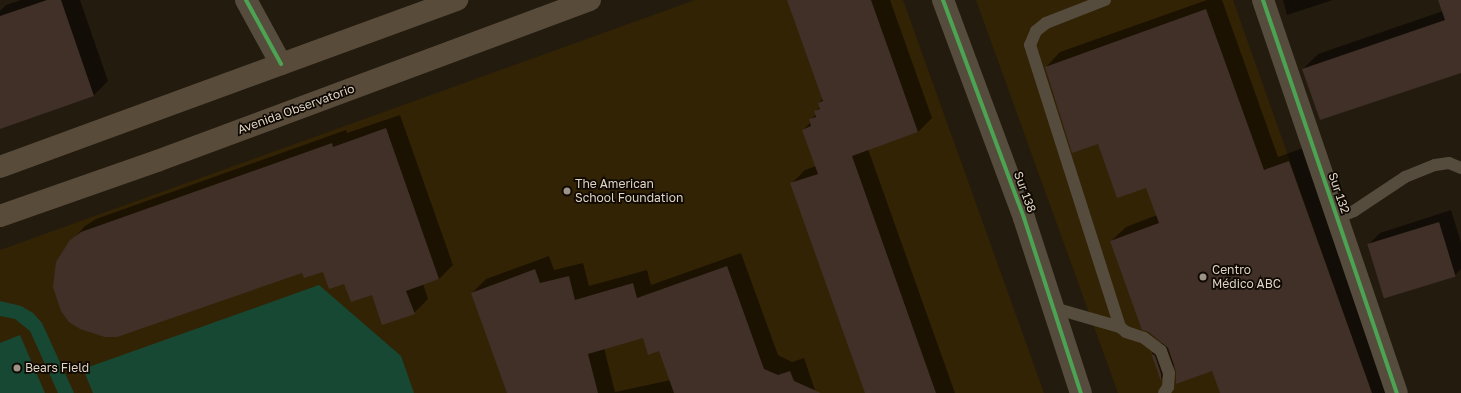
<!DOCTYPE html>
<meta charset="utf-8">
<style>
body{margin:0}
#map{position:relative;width:1461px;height:393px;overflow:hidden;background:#231b0e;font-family:"Golos Text",sans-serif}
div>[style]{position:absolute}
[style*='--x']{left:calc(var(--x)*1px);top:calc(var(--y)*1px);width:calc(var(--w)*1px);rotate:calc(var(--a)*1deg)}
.built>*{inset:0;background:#332305}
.green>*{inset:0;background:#174833}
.shadow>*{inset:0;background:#0007}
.building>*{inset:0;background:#403028;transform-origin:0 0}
.service>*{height:12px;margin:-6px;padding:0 6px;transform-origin:6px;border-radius:6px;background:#554c3e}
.minor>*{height:22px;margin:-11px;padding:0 11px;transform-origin:11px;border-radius:11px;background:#554c3e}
.secondary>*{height:22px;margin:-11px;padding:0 11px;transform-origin:11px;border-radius:11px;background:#584b3a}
.cycleway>*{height:4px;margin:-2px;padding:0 2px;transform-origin:2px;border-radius:2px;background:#4ca352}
.dots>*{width:11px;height:11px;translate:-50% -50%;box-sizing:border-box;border:2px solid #0f0902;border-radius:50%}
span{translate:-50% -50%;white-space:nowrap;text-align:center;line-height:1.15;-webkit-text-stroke:3.5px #0f0902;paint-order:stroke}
.street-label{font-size:12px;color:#dfd5c8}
.poi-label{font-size:12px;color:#dfd5c8}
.left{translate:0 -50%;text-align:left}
</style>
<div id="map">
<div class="built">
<div style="clip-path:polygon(695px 0,903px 0,1044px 393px,0 393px,0 250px)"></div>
<div style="clip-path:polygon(976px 0,1233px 0,1372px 393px,1118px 393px)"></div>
</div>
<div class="green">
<div style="clip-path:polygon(319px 285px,401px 356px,414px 393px,93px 393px,83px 369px)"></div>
<div style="clip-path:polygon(0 301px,21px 306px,33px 313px,42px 323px,74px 393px,58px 393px,30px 331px,15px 319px,0 316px)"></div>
<div style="clip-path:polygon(20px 335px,45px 393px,0 393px,0 343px)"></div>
</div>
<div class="shadow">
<div style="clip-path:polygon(21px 0,80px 0,108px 81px,94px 95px,0 128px,0 11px,6px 5px)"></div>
<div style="clip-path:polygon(788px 0,890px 0,932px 118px,918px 132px,868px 149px,955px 393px,866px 393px,791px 184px,805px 170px,816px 166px,803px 130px,811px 122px,810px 120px,816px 114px,815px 112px,820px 107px,819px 103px,823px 98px)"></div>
<div style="clip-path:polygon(1207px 0,1222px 0,1278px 157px,1303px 148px,1391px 393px,1221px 393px,1212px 370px,1177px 371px,1175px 365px,1161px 379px,1152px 353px,1162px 342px,1111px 241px,1126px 227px,1157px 215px,1146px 186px,1099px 143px,1046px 67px,1060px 52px)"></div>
<div style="clip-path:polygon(1283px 0,1333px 0,1287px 15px)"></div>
<div style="clip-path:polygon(1439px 0,1461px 0,1461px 72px,1303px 69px,1318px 54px,1443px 11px)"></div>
<div style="clip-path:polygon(400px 115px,453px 265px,439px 279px,423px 284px,428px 299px,414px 313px,345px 282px,324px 270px,303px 272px,117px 336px,71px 241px,85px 226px,96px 219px,346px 130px,347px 133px)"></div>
<div style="clip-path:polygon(1451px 210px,1461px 242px,1461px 269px,1455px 275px,1368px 245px,1380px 233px)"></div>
<div style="clip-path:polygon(evenodd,741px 253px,778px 355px,792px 362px,804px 358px,816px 393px,508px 393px,472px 293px,486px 279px,549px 256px,554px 270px,583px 263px,589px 286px,647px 270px,651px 285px,741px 253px,643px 337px,660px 349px,671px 380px,615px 392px,604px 348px,643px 337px)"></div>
</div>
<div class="building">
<div style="clip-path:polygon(47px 0,61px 0,94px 96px,0 129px,0 16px)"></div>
<div style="clip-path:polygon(787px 0,871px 0,918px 132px,852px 156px,936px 393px,865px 393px,790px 183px,818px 174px,802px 130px,811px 126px,809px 119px,816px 117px,814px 111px,820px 109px,818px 103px,823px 101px)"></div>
<div style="clip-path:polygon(1438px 0,1461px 0,1461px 73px,1320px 120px,1302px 69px,1445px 20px)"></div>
<div style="clip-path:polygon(1206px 9px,1264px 170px,1289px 161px,1372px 393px,1220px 393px,1212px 371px,1176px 384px,1176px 371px,1168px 348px,1149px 332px,1142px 330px,1110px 241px,1159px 223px,1146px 188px,1117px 198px,1098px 144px,1072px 153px,1045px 67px)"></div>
<div style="clip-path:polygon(386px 128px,439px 279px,406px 291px,415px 314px,382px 325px,372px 295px,351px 302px,344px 284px,329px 289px,323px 272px,304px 278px,302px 273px,117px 337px,105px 337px,80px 329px,69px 322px,61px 311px,53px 287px,56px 262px,70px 240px,81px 232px,332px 143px,333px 147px)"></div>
<div style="left:1439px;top:222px;width:57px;height:75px;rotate:73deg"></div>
<div style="clip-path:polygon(727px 266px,764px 369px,778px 375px,790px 371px,794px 381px,821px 393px,674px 393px,659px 351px,648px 355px,643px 338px,588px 354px,598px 393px,507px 393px,471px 293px,535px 269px,540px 283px,569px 276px,575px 300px,633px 283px,637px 298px)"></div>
<div style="clip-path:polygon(1151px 353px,1155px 356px,1161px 374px,1161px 381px)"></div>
</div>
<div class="service">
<div style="--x:1105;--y:0;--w:63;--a:158.7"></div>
<div style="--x:1046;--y:23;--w:13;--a:141"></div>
<div style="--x:1036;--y:31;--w:15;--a:113"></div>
<div style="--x:1030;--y:45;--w:296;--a:72.3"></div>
<div style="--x:1337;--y:218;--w:18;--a:-22"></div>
<div style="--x:1354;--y:211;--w:61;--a:-33.7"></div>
<div style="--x:1405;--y:177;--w:32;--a:-22"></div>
<div style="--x:1435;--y:165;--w:14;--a:-8"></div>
<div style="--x:1449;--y:163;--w:13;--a:23"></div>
<div style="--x:1054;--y:308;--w:69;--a:16.1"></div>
<div style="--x:1120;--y:327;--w:8;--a:40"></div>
<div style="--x:1126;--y:332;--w:19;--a:18"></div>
<div style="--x:1144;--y:338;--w:21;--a:37"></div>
<div style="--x:1161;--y:351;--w:23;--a:70"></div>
<div style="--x:1169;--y:373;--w:14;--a:94"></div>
<div style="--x:1168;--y:387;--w:7;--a:124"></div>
</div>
<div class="minor">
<div style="--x:246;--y:0;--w:73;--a:61.3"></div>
<div style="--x:943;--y:0;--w:233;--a:69.6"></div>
<div style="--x:1024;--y:218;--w:184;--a:72"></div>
<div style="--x:1263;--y:0;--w:415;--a:71.2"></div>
</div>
<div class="secondary">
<div style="--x:0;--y:167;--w:487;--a:-20.1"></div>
<div style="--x:0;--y:216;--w:166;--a:-19.3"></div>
<div style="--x:157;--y:161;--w:462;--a:-20.4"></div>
</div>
<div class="cycleway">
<div style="--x:246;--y:0;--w:73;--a:61.3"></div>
<div style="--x:943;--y:0;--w:233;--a:69.6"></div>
<div style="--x:1024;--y:218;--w:184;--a:72"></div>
<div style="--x:1263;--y:0;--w:415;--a:71.2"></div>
</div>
<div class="dots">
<div style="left:567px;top:191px;background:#9d9487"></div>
<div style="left:1203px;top:277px;background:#9d9487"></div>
<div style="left:17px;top:368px;background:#9d9487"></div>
</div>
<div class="street-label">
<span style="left:296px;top:109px;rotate:-20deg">Avenida Observatorio</span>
<span style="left:1025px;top:192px;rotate:70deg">Sur 138</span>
<span style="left:1339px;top:193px;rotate:71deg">Sur 132</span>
</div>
<div class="poi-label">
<span class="left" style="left:575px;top:191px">The American<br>School Foundation</span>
<span class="left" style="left:1212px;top:277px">Centro<br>Médico ABC</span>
<span class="left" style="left:25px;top:368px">Bears Field</span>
</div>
</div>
